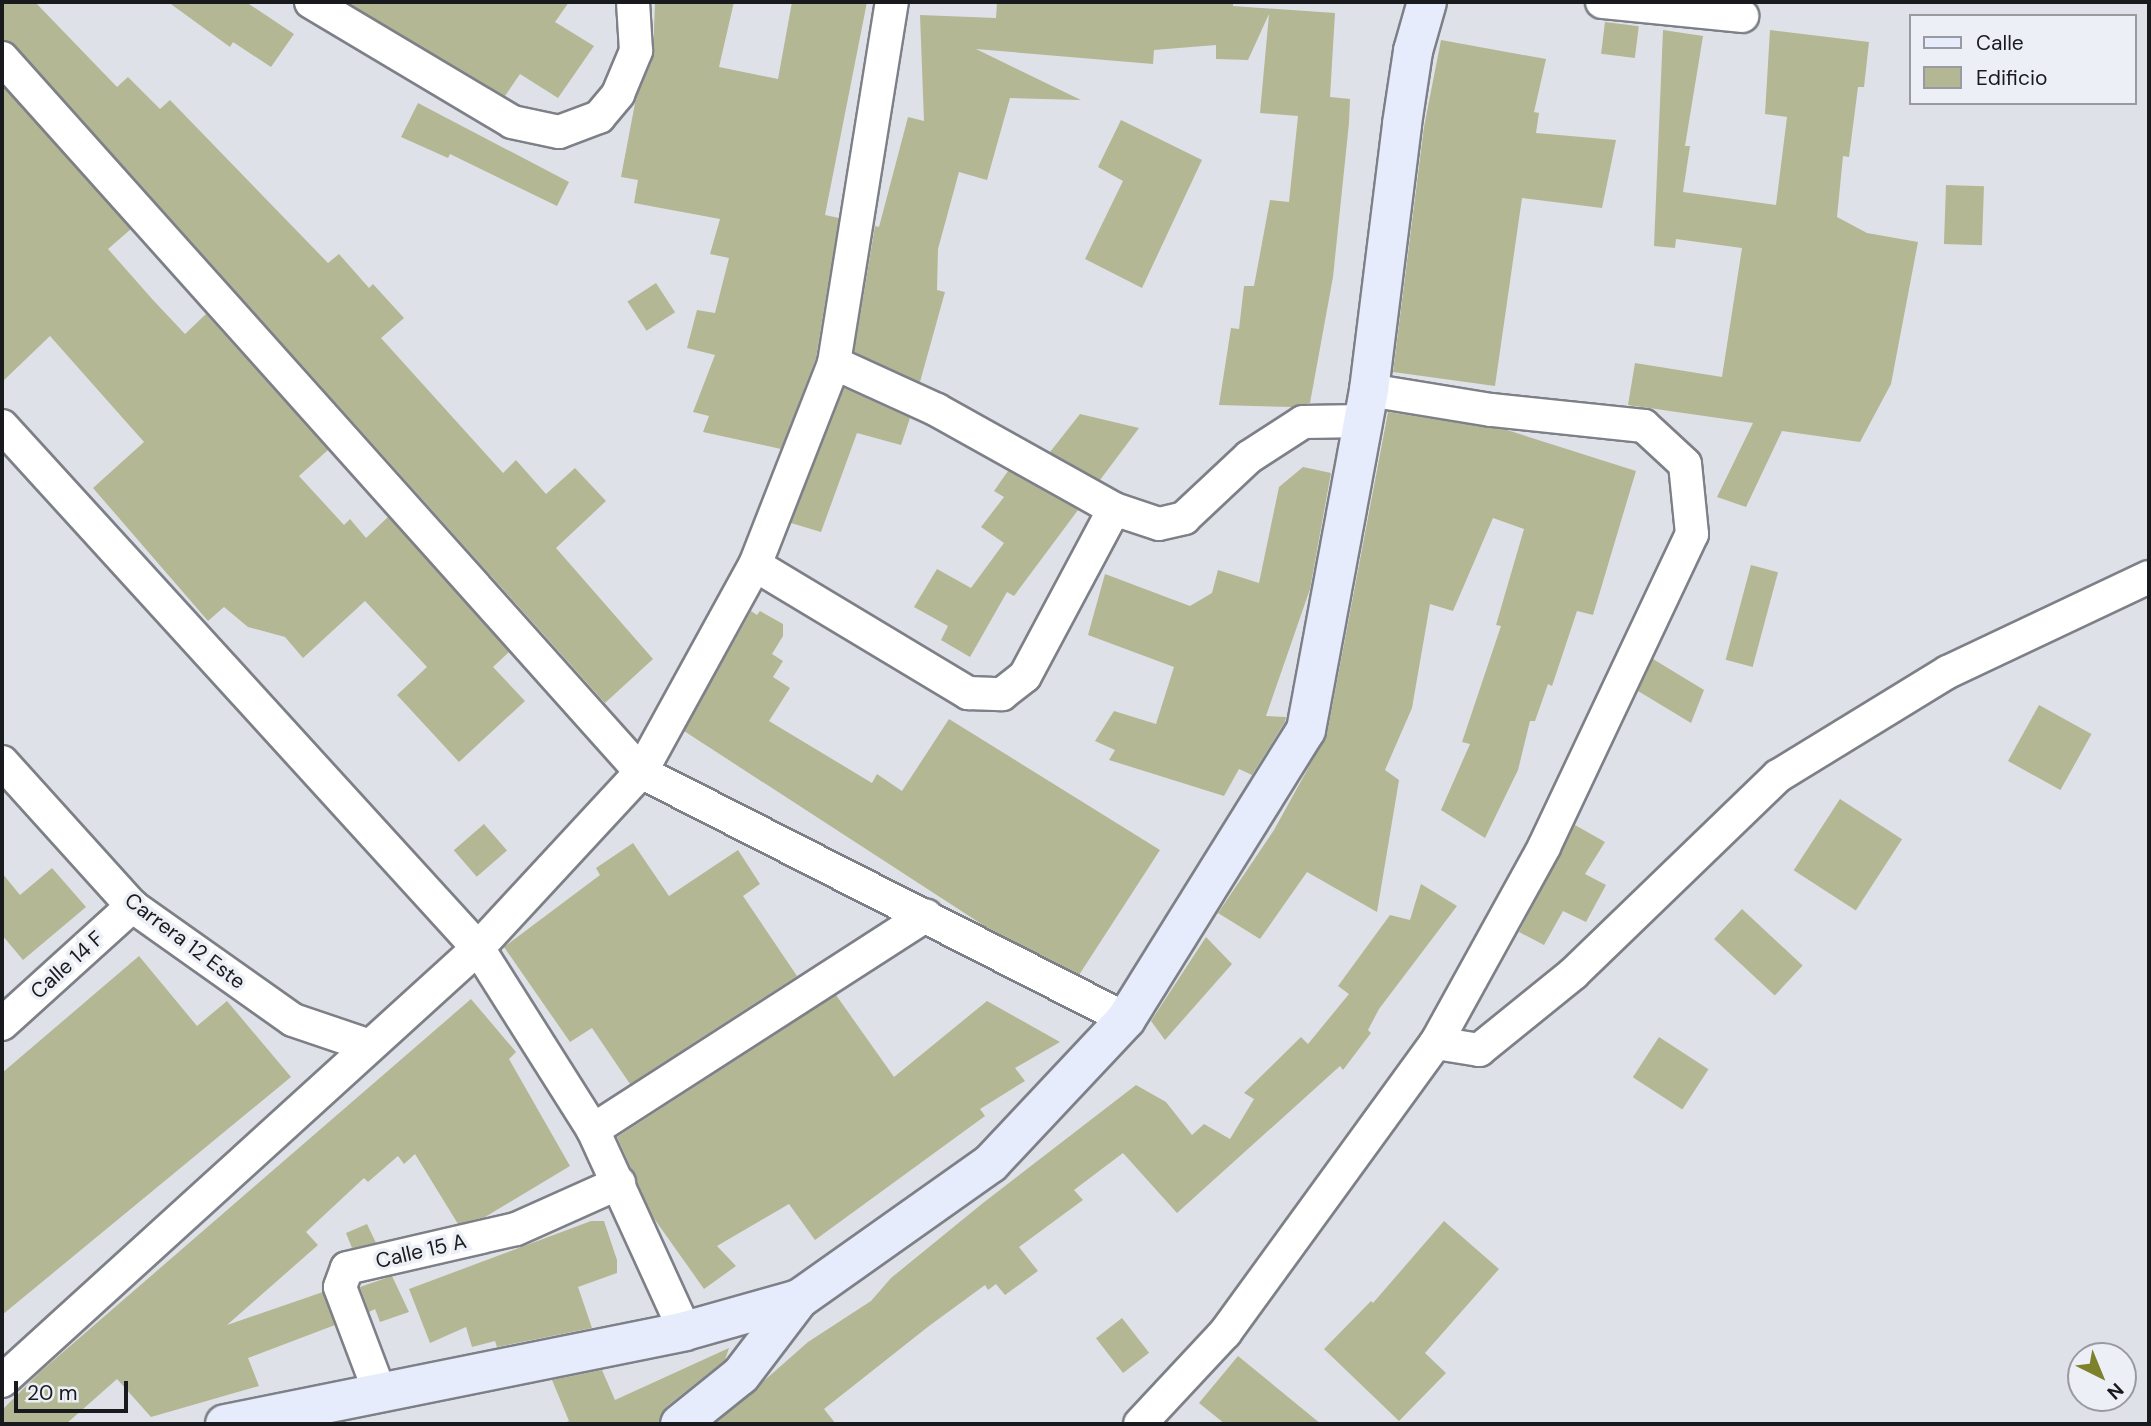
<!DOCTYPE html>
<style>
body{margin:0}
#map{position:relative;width:2151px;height:1426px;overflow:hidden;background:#dfe1e8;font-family:"DM Sans",sans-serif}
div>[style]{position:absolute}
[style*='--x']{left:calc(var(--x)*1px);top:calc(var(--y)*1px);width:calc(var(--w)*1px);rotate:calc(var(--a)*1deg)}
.building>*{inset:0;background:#b4b793;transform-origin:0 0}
.roads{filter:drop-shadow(2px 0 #7e8087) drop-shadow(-2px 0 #7e8087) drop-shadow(0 2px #7e8087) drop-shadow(0 -2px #7e8087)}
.street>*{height:32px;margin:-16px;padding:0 16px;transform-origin:16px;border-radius:16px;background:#fff}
.secondary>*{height:38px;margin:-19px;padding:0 19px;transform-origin:19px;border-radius:19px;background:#e7ecfc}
span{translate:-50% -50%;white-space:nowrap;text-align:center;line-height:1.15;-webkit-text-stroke:7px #eceff6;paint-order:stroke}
.street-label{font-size:21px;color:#191a1d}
.frame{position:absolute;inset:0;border:4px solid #191a1d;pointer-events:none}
.legend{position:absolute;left:1909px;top:14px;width:228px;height:91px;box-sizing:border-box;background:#eceff6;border:2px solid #989a9f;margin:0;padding:9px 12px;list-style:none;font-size:21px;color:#191a1d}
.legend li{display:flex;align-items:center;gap:14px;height:35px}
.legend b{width:35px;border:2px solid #989a9f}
.north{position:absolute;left:2067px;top:1342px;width:70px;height:70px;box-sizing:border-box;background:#eceff6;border:2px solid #989a9f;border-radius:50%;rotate:137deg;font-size:19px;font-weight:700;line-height:28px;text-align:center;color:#191a1d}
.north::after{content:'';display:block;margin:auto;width:24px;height:32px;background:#7d812b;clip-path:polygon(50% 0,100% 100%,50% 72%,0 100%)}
.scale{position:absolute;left:14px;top:1381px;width:114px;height:32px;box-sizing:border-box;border:4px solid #191a1d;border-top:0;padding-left:9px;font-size:21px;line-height:24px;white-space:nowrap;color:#191a1d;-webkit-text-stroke:5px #eceff6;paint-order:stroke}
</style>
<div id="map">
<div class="building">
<div style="clip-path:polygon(2px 2px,35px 2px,117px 87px,128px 77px,160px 109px,170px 100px,328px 263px,339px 254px,369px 288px,373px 284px,404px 318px,381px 338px,503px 473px,516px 460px,546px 494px,575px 468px,606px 501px,556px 548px,653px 659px,605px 703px,16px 46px,2px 40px)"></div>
<div style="clip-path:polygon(168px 2px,246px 2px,294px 34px,271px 67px,233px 42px,230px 47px)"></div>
<div style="clip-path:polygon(346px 2px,569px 2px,555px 22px,594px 46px,558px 98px,520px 74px,505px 96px)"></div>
<div style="clip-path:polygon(655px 2px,734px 2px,719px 67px,778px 79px,792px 2px,867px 2px,825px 215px,839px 218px,816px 358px,781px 449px,703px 432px,709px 416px,693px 412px,715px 355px,687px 348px,697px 310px,715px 313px,729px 258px,710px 254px,720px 219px,634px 203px,638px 180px,621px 177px,636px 98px,653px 58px)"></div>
<div style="clip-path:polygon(997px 2px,1233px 2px,1233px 6px,1335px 13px,1330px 97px,1350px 99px,1349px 123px,1333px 277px,1310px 403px,1292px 407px,1219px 405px,1231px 328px,1239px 329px,1244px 286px,1254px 286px,1270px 200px,1289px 202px,1298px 116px,1260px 113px,1269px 14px,1248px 60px,1216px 59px,1216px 45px,1154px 50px,1153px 64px,976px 49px,1081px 100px,1010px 98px,987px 180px,959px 172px,938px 249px,937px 290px,945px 292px,920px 382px,854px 352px,875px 226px,879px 227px,908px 117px,924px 121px,920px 15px,996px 18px)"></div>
<div style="left:1605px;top:22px;width:34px;height:32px;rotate:7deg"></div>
<div style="clip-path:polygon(1663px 30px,1703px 36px,1685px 146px,1690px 146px,1683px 192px,1776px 205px,1787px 117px,1765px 114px,1770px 30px,1869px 42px,1864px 87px,1858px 87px,1849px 157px,1843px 156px,1837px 217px,1867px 233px,1918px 242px,1891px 384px,1860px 442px,1782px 431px,1746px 507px,1717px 497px,1753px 423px,1628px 405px,1635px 363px,1722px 377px,1742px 248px,1676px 239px,1675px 248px,1654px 246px)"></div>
<div style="clip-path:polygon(1441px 40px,1546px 59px,1534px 112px,1539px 113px,1536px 133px,1616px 140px,1602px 208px,1522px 198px,1495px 386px,1393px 372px,1424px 127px)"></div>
<div style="clip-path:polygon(2px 85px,131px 229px,108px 249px,153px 300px,185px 334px,206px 314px,328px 450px,299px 476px,344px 525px,350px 519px,366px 538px,388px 517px,509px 652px,493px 667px,525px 701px,459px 762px,397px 695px,427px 667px,365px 601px,303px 658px,285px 637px,248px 627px,224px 607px,208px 621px,93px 488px,144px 442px,50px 336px,2px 382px)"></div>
<div style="clip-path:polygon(418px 103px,569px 182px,557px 206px,450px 154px,448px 158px,401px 137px)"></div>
<div style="clip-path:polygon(1121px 120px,1202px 160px,1142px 288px,1085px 259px,1123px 181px,1098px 167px)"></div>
<div style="left:1946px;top:185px;width:38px;height:59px;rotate:2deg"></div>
<div style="left:656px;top:283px;width:35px;height:34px;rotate:57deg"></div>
<div style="clip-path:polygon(844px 388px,910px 418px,901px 445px,857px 433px,821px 532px,791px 523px)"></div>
<div style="clip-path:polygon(1388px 412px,1507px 430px,1636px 471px,1593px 615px,1577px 611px,1552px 686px,1548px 684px,1535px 721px,1530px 721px,1518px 770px,1485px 838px,1441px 810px,1470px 744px,1462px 742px,1501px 626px,1496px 625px,1524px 529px,1493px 518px,1453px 611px,1430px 604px,1412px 708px,1385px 770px,1399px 780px,1377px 912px,1307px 872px,1260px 939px,1218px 913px,1274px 830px,1327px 734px)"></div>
<div style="clip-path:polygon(1080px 414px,1139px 428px,1100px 480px,1050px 452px)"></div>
<div style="clip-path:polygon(1303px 467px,1331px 473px,1310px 589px,1266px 716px,1286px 717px,1285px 722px,1252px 775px,1239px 769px,1224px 796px,1109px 760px,1115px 750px,1095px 741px,1114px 711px,1156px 724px,1174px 667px,1088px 635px,1105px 574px,1190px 606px,1212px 593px,1218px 570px,1259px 583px,1279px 487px)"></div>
<div style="clip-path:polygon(1008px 471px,1078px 510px,1014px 596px,1007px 592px,970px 657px,941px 640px,948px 626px,914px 607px,937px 569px,971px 588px,1004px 543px,981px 527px,1004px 497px,994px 491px)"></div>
<div style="left:1751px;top:565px;width:28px;height:98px;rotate:15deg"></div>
<div style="clip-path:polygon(751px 611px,757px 615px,760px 611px,783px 624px,783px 636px,772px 654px,783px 661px,773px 677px,790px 688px,769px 721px,872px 783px,877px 774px,902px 791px,949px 719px,1160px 850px,1079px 975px,986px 927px,684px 731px)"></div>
<div style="clip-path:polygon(1653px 659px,1704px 690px,1691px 723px,1638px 691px)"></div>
<div style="left:2039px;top:705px;width:60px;height:64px;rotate:29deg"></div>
<div style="left:1840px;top:799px;width:74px;height:85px;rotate:33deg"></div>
<div style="left:484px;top:824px;width:35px;height:40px;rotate:49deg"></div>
<div style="clip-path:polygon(1575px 825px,1605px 842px,1585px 874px,1606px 885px,1586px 922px,1563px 911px,1544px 945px,1519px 932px)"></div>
<div style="clip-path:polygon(633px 843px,669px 896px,738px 850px,760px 884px,743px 896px,797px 976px,630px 1084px,592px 1028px,570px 1042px,504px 947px,600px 875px,596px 868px)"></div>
<div style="clip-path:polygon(52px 868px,86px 907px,23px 960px,2px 935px,2px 873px,20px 895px)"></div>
<div style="clip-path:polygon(1421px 884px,1457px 906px,1379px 1009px,1368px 1030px,1371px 1033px,1343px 1070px,1340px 1066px,1177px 1213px,1123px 1153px,1074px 1190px,1083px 1200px,1019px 1247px,1038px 1271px,1005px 1295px,996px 1284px,988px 1290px,985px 1285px,929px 1326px,824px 1409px,836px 1424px,715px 1424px,808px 1342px,871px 1301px,891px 1278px,983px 1203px,1136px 1085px,1166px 1102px,1192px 1135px,1204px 1124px,1230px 1139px,1254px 1099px,1244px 1093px,1301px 1037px,1308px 1044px,1349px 994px,1338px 986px,1390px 915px,1410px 920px)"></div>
<div style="left:1742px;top:909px;width:83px;height:41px;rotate:43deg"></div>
<div style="clip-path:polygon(1206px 937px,1232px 964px,1165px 1040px,1151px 1021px)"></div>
<div style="clip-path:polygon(139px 956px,197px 1026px,227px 1001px,291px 1077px,2px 1315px,2px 1073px)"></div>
<div style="clip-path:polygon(836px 995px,894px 1077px,987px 1001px,1060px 1042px,1015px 1068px,1025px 1081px,980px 1109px,985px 1116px,815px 1240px,789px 1204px,717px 1246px,736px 1266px,704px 1289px,653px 1217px,617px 1137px)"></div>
<div style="clip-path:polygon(471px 999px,516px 1052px,509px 1059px,570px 1166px,485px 1217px,458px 1224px,415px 1154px,404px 1164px,398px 1156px,368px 1182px,364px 1178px,306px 1232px,318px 1245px,227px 1325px,323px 1292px,335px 1325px,248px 1358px,259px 1386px,151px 1417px,117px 1379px,66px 1424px,2px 1424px,2px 1410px,40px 1372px)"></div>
<div style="left:1659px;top:1037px;width:59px;height:48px;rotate:33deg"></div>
<div style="clip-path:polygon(591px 1221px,604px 1221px,617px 1260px,617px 1273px,578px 1287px,592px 1328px,497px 1347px,495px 1341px,472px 1347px,466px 1327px,430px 1343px,409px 1289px)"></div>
<div style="clip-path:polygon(1444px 1221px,1499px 1269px,1425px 1353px,1446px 1373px,1399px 1421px,1324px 1349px,1371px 1301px,1373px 1303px)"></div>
<div style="clip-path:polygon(367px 1224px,376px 1243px,352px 1248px,346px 1233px)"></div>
<div style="clip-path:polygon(392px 1276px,409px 1312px,380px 1322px,375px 1309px,369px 1312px,360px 1287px)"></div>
<div style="left:1122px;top:1318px;width:44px;height:33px;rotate:52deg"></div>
<div style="clip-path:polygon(729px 1348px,725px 1360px,666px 1407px,659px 1424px,561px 1424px,569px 1421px,552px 1380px,602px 1370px,615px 1400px)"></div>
<div style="clip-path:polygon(1238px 1356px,1321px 1424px,1225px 1424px,1199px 1403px)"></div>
</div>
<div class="roads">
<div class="street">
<div style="--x:311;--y:2;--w:234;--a:30.8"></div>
<div style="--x:512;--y:122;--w:48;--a:12"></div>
<div style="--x:559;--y:132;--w:43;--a:-20.6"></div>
<div style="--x:599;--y:117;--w:30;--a:-50"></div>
<div style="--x:618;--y:94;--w:47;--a:-67.3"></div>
<div style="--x:636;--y:51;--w:49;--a:-93.5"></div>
<div style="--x:1602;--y:2;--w:141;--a:5.7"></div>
<div style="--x:2;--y:58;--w:958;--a:48.17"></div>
<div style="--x:641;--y:772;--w:544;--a:26.99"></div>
<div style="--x:834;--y:363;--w:113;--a:24.5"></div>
<div style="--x:937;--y:410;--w:203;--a:29.2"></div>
<div style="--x:2;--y:426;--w:706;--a:47.64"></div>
<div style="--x:478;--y:948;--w:215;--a:57.7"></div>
<div style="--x:593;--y:1130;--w:221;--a:65.4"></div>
<div style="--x:755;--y:565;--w:249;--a:31"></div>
<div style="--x:968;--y:693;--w:34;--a:2"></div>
<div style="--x:1002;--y:694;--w:29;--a:-38"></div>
<div style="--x:1025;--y:676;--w:189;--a:-61.9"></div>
<div style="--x:1114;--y:509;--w:47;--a:18.4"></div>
<div style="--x:1159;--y:524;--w:26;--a:-13"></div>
<div style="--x:1184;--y:518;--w:89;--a:-43.2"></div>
<div style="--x:1249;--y:457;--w:64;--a:-32.9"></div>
<div style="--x:1303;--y:422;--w:61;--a:-0.9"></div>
<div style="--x:2;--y:762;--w:194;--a:47.9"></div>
<div style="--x:132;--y:906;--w:197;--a:35.3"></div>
<div style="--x:293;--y:1020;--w:81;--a:18.7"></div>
<div style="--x:2;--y:1024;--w:176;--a:-42.2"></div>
<div style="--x:1436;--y:1043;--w:44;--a:9.2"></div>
<div style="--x:1479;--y:1050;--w:122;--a:-39"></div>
<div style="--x:1574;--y:973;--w:284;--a:-44"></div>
<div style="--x:1778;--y:776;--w:199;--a:-31.5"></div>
<div style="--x:1948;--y:672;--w:222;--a:-25.3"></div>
<div style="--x:593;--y:1130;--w:396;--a:-32.8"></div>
<div style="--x:2;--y:1381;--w:643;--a:-42.29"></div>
<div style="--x:478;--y:948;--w:240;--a:-47.2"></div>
<div style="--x:641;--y:772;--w:236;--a:-61.2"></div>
<div style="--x:755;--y:565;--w:217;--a:-68.6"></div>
<div style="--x:834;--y:363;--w:366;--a:-80.9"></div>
<div style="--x:380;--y:1393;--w:113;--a:-110.7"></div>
<div style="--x:340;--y:1287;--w:20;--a:-70"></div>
<div style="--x:347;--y:1268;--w:173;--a:-13"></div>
<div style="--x:516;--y:1229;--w:113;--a:-24.1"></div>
<div style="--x:1140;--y:1424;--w:125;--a:-47"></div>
<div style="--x:1225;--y:1333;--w:359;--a:-54"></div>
<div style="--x:1436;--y:1043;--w:224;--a:-61.1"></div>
<div style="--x:1544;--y:847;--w:346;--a:-64.7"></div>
<div style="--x:1692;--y:534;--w:70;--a:-95.7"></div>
<div style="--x:1685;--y:464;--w:56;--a:-137.2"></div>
<div style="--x:1644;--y:426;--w:154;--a:-174"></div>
<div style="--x:1491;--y:410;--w:124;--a:-170.7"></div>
</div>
<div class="secondary">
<div style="--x:225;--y:1424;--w:469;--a:-11.4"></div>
<div style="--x:685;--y:1331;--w:118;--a:-15.7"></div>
<div style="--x:799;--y:1299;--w:235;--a:-35.3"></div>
<div style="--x:991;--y:1163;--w:197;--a:-46.8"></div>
<div style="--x:1126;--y:1019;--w:340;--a:-58.1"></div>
<div style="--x:1306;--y:730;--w:346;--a:-79.5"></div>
<div style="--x:1369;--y:390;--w:268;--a:-82.9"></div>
<div style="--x:1402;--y:124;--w:74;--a:-81.4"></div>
<div style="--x:1413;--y:51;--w:51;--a:-74.1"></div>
<div style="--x:680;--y:1424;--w:78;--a:-38.8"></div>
<div style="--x:741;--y:1375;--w:96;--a:-52.7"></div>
</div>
</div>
<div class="street-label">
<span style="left:185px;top:941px;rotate:37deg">Carrera 12 Este</span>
<span style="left:67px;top:965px;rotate:-42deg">Calle 14 F</span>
<span style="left:421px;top:1251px;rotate:-13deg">Calle 15 A</span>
</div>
<div class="frame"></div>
<ul class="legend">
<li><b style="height:9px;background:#e7ecfc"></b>Calle</li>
<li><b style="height:19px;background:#b4b793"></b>Edificio</li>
</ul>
<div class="north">N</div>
<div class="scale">20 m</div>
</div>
